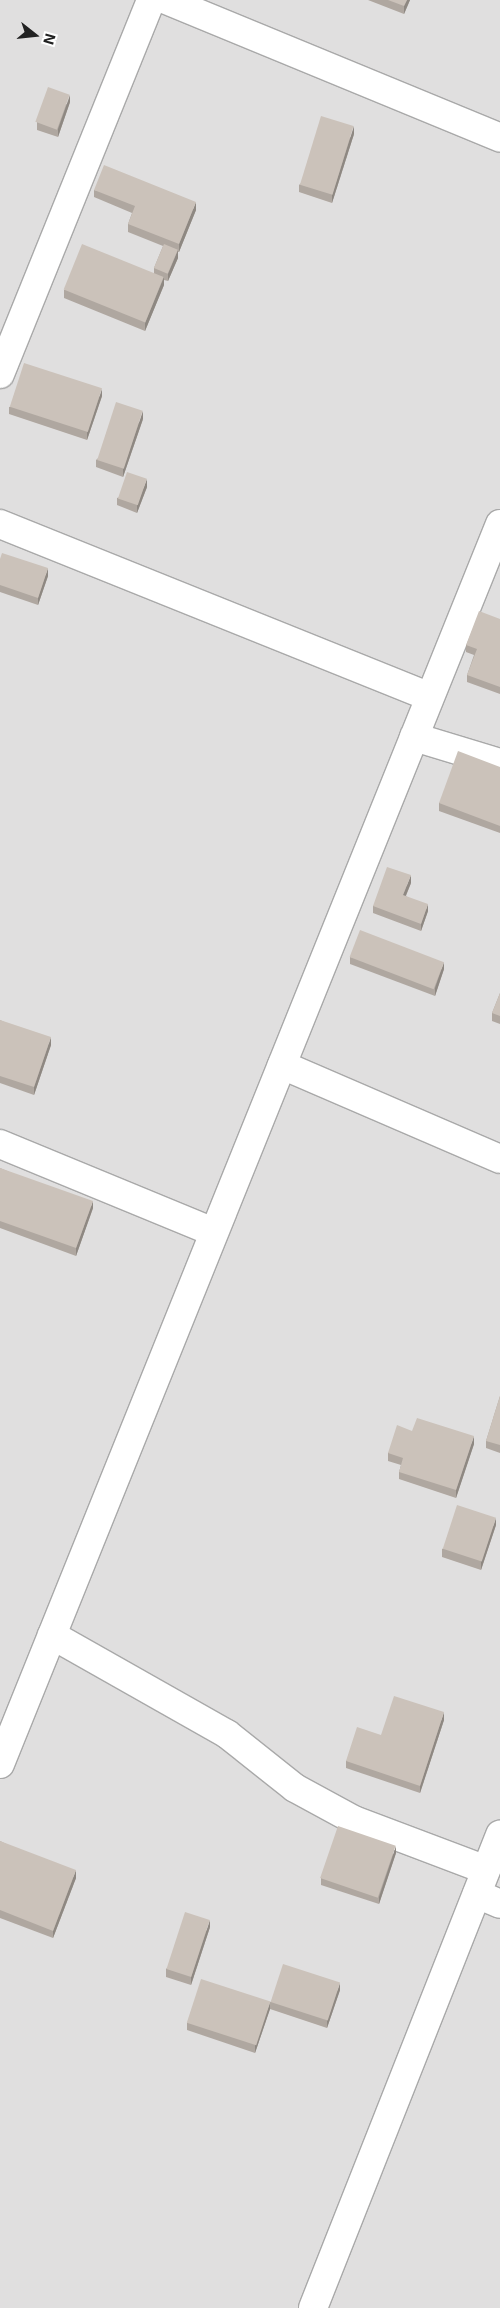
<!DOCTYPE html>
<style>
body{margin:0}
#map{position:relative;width:500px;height:2308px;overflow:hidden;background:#f3efe8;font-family:Inter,sans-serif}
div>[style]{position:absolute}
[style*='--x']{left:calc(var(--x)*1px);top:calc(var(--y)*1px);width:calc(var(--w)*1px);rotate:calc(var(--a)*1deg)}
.residential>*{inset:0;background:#e0dfdf;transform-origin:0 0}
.roads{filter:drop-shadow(1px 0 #a9a9a9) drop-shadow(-1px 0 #a9a9a9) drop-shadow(0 1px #a9a9a9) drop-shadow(0 -1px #a9a9a9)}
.minor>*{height:28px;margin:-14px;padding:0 14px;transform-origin:14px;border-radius:14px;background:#fff}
.wall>*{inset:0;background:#afa7a0}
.shaded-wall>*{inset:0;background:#8e8882}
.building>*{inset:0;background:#cbc2ba;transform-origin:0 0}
span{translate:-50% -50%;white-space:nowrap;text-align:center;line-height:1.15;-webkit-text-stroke:5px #fff;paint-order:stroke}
.north{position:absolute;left:10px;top:10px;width:50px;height:50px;-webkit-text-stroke:4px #fff;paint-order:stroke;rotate:106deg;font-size:14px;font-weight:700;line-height:20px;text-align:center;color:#222}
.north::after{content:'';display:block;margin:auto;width:18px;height:22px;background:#222;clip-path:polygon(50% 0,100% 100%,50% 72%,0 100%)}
</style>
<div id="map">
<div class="residential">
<div style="left:0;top:0;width:500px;height:2308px"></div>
</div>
<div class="roads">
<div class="minor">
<div style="--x:166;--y:0;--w:361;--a:22.4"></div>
<div style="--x:0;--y:374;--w:403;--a:-68"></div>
<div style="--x:0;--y:524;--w:463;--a:21.9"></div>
<div style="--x:414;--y:737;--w:90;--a:16.8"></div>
<div style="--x:282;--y:1065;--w:237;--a:23.3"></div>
<div style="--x:0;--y:1144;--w:231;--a:22.4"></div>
<div style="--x:52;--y:1635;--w:201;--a:29.5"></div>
<div style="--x:227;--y:1734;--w:87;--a:38.5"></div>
<div style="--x:295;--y:1788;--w:67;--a:28.5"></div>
<div style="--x:354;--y:1820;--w:141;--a:20.7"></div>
<div style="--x:0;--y:1764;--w:1337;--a:-68.04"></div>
<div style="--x:477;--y:1894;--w:25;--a:23"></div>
<div style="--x:313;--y:2308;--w:509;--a:-68.43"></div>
</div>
</div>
<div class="wall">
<div style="clip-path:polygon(368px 0,410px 0,404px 14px)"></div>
<div style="clip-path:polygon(70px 102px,58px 137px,37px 130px,37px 122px)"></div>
<div style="clip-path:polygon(354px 134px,332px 203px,299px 192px,299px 185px)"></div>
<div style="clip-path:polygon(94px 190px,196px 210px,179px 252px,178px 252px,178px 258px,168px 281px,164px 280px,164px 285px,145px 331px,64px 298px,64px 290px,154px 273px,154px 268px,163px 246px,128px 232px,128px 224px,132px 213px,94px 197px)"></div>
<div style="clip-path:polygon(102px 396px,87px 440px,9px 414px,9px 407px)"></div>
<div style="clip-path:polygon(143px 419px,123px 477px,96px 467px,96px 460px)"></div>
<div style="clip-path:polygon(147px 487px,137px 513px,117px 505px,117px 498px)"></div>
<div style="clip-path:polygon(0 559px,48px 576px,38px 605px,0 592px)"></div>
<div style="clip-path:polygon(500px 619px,500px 694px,467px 682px,467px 675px,474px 655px,466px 652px,466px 645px)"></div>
<div style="clip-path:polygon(500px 767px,500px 833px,439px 811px,439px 803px)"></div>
<div style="clip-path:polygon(411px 883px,406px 896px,428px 911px,421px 931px,373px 913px,373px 906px)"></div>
<div style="clip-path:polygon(350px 957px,444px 969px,435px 996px,350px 964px)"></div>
<div style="clip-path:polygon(500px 993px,500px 1024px,492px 1021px,492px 1013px)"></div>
<div style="clip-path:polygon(0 1020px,51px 1045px,34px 1095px,0 1083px)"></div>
<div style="clip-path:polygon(0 1168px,93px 1208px,76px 1256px,0 1228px)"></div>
<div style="clip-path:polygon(500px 1396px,500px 1453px,486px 1448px,486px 1441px)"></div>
<div style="clip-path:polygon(412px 1431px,474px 1444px,456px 1498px,399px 1479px,399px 1472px,401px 1465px,388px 1461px,388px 1453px)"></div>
<div style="clip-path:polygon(496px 1525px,481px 1570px,442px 1557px,442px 1549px)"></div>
<div style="clip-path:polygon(444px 1720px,420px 1793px,346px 1768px,346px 1761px,381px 1735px)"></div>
<div style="clip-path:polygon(0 1841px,76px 1878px,53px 1938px,0 1918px)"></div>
<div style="clip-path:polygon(396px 1853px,379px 1904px,321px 1885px,321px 1878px)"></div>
<div style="clip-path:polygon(210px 1927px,191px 1985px,166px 1977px,166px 1969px)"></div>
<div style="clip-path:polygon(340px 1990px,327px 2028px,270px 2009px,270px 2002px)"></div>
<div style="clip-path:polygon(270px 2009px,255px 2053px,187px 2030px,187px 2023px)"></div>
</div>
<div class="shaded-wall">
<div style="clip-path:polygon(407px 0,410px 0,404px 14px,404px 6px)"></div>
<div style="clip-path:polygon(70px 95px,70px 102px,58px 137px,58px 129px)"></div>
<div style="clip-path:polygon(354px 126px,354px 134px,332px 203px,332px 195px)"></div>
<div style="clip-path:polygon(196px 202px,196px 210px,179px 252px,179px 244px)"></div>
<div style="clip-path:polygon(178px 250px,178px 258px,168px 281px,168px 274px)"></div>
<div style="clip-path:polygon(164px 277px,164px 285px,145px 331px,145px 323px)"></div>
<div style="clip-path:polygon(102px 389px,102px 396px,87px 440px,87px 433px)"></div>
<div style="clip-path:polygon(143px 411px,143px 419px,123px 477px,123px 469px)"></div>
<div style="clip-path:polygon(147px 479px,147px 487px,137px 513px,137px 505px)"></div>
<div style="clip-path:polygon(48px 568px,48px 576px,38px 605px,38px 598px)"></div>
<div style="clip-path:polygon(411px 875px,411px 883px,403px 902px,403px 895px)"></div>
<div style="clip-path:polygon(428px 904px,428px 911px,421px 931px,421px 924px)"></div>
<div style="clip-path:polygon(444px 962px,444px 969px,435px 996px,435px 988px)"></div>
<div style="clip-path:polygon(51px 1037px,51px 1045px,34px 1095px,34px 1087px)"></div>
<div style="clip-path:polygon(93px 1201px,93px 1208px,76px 1256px,76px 1248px)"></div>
<div style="clip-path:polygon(474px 1436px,474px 1444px,456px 1498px,456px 1490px)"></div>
<div style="clip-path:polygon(496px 1518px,496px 1525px,481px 1570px,481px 1562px)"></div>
<div style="clip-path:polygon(444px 1712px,444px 1720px,420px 1793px,420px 1786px)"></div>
<div style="clip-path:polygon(396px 1846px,396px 1853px,379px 1904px,379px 1897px)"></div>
<div style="clip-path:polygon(76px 1870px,76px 1878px,53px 1938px,53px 1931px)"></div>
<div style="clip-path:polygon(210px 1920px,210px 1927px,191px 1985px,191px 1977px)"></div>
<div style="clip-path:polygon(340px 1983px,340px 1990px,327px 2028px,327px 2021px)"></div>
<div style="clip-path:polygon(270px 2002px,270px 2009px,255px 2053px,255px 2046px)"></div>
</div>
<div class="building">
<div style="clip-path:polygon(388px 0,407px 0,404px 6px)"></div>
<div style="left:48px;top:87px;width:23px;height:37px;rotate:20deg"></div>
<div style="left:321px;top:116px;width:34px;height:72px;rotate:17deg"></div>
<div style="clip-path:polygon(104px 165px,196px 202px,179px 244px,128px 224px,135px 206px,94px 190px)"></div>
<div style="left:82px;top:244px;width:88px;height:49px;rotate:22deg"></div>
<div style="left:164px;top:244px;width:15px;height:26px;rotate:23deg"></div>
<div style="left:24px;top:363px;width:82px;height:46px;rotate:18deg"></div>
<div style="left:116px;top:402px;width:28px;height:61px;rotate:18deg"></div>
<div style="left:127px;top:472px;width:21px;height:28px;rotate:19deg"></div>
<div style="clip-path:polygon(2px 553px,48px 568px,38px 598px,0 585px,0 559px)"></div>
<div style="clip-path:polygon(479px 611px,500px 619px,500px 687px,467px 675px,477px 649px,466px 645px)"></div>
<div style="clip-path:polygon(458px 751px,500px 767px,500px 826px,439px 803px)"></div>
<div style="clip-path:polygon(387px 867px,411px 875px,403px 895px,428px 904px,421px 924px,373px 906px)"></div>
<div style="left:360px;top:930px;width:90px;height:29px;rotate:21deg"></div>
<div style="clip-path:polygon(500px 993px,500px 1016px,492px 1013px)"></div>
<div style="clip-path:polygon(0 1020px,51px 1037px,34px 1087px,0 1076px)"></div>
<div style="clip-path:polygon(0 1168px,93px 1201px,76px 1248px,0 1221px)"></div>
<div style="clip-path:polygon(500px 1396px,500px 1445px,486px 1441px)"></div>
<div style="clip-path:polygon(417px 1418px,474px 1436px,456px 1490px,399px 1472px,403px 1458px,388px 1453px,397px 1425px,412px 1431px)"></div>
<div style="left:457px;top:1505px;width:41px;height:46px;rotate:18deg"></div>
<div style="clip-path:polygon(394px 1696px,444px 1712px,420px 1786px,346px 1761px,357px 1727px,381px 1735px)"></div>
<div style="left:338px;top:1826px;width:61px;height:55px;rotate:19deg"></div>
<div style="clip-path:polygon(0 1841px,76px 1870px,53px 1931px,0 1910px)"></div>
<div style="left:185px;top:1912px;width:26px;height:60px;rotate:18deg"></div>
<div style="left:283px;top:1964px;width:60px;height:40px;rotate:18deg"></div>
<div style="left:201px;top:1979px;width:73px;height:46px;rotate:18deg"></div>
</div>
<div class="north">N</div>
</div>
